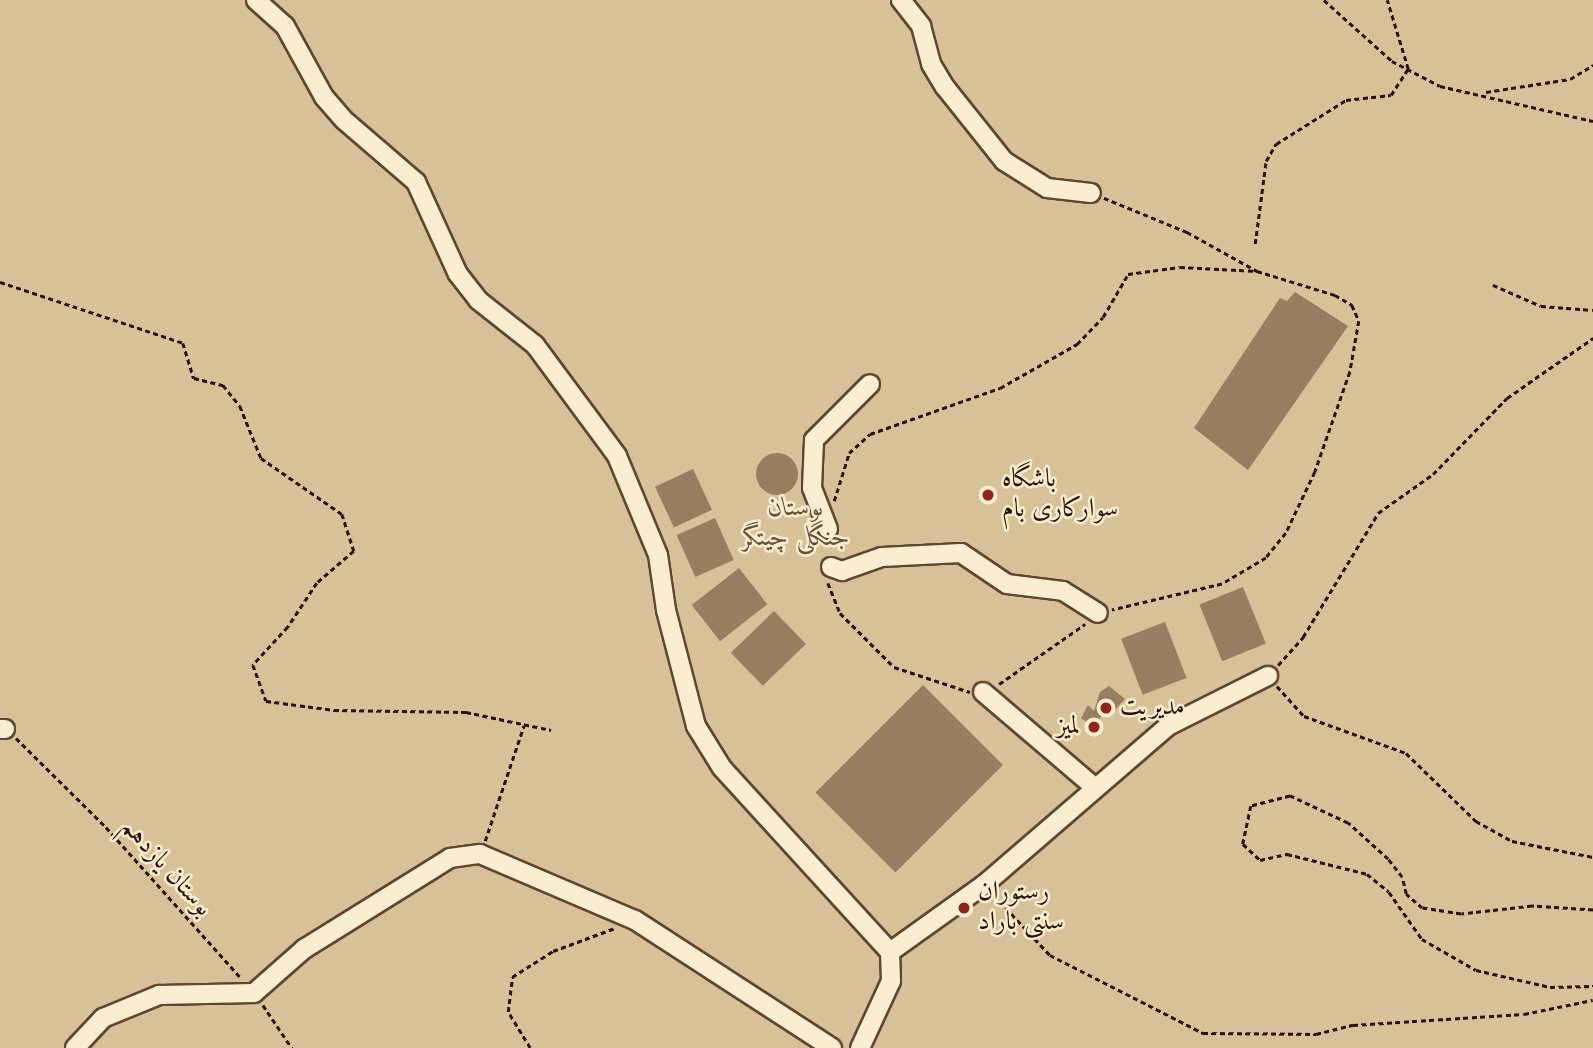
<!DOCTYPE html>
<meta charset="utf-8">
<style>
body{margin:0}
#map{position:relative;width:1593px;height:1048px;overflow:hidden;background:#f9e5b7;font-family:"Old Standard TT",Amiri,serif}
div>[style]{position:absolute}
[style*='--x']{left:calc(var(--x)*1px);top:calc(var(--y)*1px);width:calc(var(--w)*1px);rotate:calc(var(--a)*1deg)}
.green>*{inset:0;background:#d6c198;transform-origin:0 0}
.building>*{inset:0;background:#967f61;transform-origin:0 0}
.round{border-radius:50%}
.path>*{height:2.5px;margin-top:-1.25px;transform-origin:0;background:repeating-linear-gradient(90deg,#2b1103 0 5px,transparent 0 8.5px)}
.roads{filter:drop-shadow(2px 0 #5e4630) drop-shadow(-2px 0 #5e4630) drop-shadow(0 2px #5e4630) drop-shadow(0 -2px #5e4630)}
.minor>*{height:18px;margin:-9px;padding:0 9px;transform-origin:9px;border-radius:9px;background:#fbeed0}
.dots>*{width:19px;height:19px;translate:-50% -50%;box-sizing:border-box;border:4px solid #fbeed0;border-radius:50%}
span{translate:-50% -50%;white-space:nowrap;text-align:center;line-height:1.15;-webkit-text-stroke:5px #fbeed0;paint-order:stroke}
.poi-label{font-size:26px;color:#2b1103}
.left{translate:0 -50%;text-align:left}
.right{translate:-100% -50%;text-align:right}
.park-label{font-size:26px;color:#674f37;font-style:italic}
.street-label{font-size:26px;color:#2b1103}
</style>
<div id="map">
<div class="green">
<div style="left:0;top:0;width:1593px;height:1048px"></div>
</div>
<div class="building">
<div style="clip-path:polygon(1295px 292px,1348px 326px,1248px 470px,1194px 428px,1280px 298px,1287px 301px)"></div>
<div class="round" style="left:756px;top:453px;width:42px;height:42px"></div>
<div style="left:693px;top:469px;width:45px;height:42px;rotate:65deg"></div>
<div style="left:715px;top:518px;width:46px;height:42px;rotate:66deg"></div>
<div style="left:739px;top:568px;width:46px;height:60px;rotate:52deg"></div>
<div style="left:1243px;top:587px;width:61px;height:47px;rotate:68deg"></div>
<div style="left:774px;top:611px;width:46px;height:60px;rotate:46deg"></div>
<div style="left:1165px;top:622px;width:60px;height:47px;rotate:69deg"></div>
<div style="left:923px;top:685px;width:113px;height:152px;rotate:45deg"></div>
<div style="clip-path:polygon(1109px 686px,1125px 699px,1114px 711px,1104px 712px,1094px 727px,1081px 718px,1088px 705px,1094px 711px,1100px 692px)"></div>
</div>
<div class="path">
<div style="--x:1324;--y:0;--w:91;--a:41.9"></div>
<div style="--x:1392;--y:61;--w:54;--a:27.5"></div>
<div style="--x:1440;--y:86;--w:157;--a:12.9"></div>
<div style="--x:1486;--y:92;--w:85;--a:-8.8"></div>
<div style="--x:1570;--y:79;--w:27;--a:-31"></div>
<div style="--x:1104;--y:198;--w:90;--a:22.3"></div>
<div style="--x:1187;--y:232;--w:80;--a:29.1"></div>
<div style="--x:1257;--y:271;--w:82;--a:17.1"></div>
<div style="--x:1335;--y:295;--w:20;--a:30"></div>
<div style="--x:1352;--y:305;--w:17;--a:66"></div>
<div style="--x:1359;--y:321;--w:52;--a:100"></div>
<div style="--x:1350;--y:372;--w:106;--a:109.3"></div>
<div style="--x:1315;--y:472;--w:68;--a:115.4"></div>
<div style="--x:1286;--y:533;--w:32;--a:129"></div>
<div style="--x:1266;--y:558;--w:51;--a:149.4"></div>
<div style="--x:1222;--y:584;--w:113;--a:166.7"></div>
<div style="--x:1255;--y:244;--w:84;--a:-82.5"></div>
<div style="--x:1266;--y:161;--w:20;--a:-60"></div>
<div style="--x:1276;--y:144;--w:83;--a:-32.2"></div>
<div style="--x:1346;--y:100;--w:45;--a:-6.3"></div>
<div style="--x:1391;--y:95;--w:31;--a:-57"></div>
<div style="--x:1408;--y:69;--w:72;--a:-106.9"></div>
<div style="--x:0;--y:282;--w:193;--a:18.4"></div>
<div style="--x:183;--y:343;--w:37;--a:73"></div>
<div style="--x:194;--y:378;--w:30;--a:14"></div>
<div style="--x:223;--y:385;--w:27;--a:51"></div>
<div style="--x:240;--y:406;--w:56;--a:68"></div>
<div style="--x:261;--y:458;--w:98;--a:34.7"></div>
<div style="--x:342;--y:514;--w:39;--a:72"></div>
<div style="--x:354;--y:551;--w:49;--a:139.1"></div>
<div style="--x:317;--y:583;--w:53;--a:123.4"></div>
<div style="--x:288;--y:627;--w:52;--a:132.6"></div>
<div style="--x:253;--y:665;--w:38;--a:70"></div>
<div style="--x:266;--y:701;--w:69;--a:7.5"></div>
<div style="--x:334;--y:710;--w:132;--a:0.9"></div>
<div style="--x:466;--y:712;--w:87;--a:12"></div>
<div style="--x:1493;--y:285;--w:52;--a:23.6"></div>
<div style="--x:1541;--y:306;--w:52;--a:4.4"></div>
<div style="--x:834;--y:501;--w:50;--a:-72.6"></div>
<div style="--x:849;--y:453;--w:28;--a:-42"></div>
<div style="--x:870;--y:434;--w:138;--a:-19.5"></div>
<div style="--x:1000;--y:388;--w:89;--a:-29.7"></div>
<div style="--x:1077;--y:344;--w:37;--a:-46"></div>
<div style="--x:1103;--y:317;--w:50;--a:-59.8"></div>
<div style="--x:1128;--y:274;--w:52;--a:-7.7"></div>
<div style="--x:1180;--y:267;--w:77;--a:3"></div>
<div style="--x:828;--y:583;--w:32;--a:68"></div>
<div style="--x:840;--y:613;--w:76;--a:45"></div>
<div style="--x:894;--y:667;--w:80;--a:18.2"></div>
<div style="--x:1278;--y:665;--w:38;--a:-48"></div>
<div style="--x:1303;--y:637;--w:145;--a:-58.8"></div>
<div style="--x:1378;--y:513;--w:67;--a:-35.3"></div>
<div style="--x:1433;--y:474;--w:106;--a:-45.8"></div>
<div style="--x:1507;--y:398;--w:105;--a:-34.9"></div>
<div style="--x:999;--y:684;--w:105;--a:-34.9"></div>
<div style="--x:1277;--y:686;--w:40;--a:48"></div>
<div style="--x:1304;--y:716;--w:109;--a:19.9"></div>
<div style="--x:1406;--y:753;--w:98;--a:44.2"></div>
<div style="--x:1476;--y:821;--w:41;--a:29.1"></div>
<div style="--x:1512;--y:841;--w:83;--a:11.2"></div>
<div style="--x:16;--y:738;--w:127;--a:44.7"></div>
<div style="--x:106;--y:827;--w:203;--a:48.2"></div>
<div style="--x:485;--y:841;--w:122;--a:-71.4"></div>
<div style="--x:994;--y:895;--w:82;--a:47"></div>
<div style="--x:1050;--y:955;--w:172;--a:27"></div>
<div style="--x:1203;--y:1033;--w:113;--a:0.5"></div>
<div style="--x:1316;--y:1034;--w:38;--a:-14"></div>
<div style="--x:1353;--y:1025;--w:171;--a:-3.7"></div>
<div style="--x:1524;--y:1014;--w:70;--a:-11.5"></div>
<div style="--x:1593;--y:910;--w:61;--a:-176.2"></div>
<div style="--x:1532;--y:906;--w:71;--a:173.6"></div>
<div style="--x:1461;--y:914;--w:39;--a:-171"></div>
<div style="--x:1422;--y:908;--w:21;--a:-139"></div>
<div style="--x:1406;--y:894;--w:17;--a:-103"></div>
<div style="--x:1402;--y:877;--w:23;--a:-128"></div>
<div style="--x:1388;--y:859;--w:54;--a:-138"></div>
<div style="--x:1348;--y:823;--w:64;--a:-155"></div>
<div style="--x:1290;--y:796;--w:40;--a:165.6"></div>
<div style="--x:1251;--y:806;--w:39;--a:102"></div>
<div style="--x:1243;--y:844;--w:23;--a:43"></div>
<div style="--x:1260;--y:860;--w:28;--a:-13"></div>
<div style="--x:1287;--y:854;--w:82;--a:14"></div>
<div style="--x:1367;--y:874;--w:28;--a:39"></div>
<div style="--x:1389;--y:892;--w:57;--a:54.9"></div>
<div style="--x:1422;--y:939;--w:62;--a:29.9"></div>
<div style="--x:1476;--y:970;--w:76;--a:12.9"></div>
<div style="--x:1550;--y:987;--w:43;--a:-1.3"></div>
<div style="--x:263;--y:1005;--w:52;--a:56"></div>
<div style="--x:530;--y:1048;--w:42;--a:-121.4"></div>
<div style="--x:508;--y:1012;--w:35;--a:-83"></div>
<div style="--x:512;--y:977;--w:49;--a:-32.4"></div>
<div style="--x:553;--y:951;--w:66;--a:-20.4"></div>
</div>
<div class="roads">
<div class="minor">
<div style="--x:256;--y:0;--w:39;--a:42"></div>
<div style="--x:285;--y:26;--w:81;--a:61.2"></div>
<div style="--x:324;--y:97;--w:30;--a:49"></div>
<div style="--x:344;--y:120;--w:95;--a:40.7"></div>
<div style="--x:416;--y:182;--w:101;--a:65.5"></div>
<div style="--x:458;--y:274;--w:33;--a:52"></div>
<div style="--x:478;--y:300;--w:73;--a:38.3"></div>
<div style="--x:535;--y:345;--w:138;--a:53.5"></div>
<div style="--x:617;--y:456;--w:107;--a:67.5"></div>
<div style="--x:658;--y:555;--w:56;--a:81.7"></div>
<div style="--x:666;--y:610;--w:120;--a:75.5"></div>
<div style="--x:696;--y:726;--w:49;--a:58.2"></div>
<div style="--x:722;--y:768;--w:249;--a:47.6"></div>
<div style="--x:890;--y:952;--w:29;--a:88"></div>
<div style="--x:891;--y:981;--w:74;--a:114.8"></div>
<div style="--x:901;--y:0;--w:33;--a:52"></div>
<div style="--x:921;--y:26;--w:39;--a:75"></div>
<div style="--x:931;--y:64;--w:27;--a:59"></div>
<div style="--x:945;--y:87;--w:95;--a:51.4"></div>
<div style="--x:1004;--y:161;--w:51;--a:32.1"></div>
<div style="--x:1047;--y:188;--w:44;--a:6.5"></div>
<div style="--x:828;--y:529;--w:44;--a:-111.3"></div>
<div style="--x:812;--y:488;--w:48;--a:-87.6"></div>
<div style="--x:814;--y:440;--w:79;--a:-45"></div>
<div style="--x:831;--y:567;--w:12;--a:20"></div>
<div style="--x:842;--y:571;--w:42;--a:-19.3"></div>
<div style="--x:882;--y:557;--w:79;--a:-2.9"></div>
<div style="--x:961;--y:553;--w:55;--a:34"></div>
<div style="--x:1007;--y:584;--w:56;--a:7.1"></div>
<div style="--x:1063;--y:591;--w:41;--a:32.2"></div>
<div style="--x:983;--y:692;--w:145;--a:40.5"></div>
<div style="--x:0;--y:729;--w:5;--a:0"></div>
<div style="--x:890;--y:952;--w:117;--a:-35.6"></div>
<div style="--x:985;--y:884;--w:242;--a:-40.8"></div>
<div style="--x:1168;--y:726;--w:112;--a:-26.6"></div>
<div style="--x:75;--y:1048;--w:41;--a:-47"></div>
<div style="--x:103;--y:1018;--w:61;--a:-22.3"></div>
<div style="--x:159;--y:995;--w:95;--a:-1.2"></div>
<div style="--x:254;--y:993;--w:67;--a:-41.3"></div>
<div style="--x:304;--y:949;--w:172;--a:-31.9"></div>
<div style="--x:450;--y:858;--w:30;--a:-8"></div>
<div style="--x:480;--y:854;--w:168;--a:23.1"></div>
<div style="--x:635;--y:920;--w:235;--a:33"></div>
</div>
</div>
<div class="dots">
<div style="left:988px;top:495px;background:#8f2418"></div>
<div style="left:1106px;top:708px;background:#8f2418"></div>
<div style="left:1094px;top:727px;background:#8f2418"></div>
<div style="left:964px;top:908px;background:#8f2418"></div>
</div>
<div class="poi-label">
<span class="left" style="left:1002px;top:495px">باشگاه<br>سوارکاری بام</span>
<span class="left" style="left:1120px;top:708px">مدیریت</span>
<span class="right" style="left:1080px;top:727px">لمیز</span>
<span class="left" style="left:978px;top:908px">رستوران<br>سنتی باراد</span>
</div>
<div class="park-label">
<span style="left:796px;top:524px">بوستان<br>جنگلی چیتگر</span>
</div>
<div class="street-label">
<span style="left:166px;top:868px;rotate:48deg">بوستان یازدهم</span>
</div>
</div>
